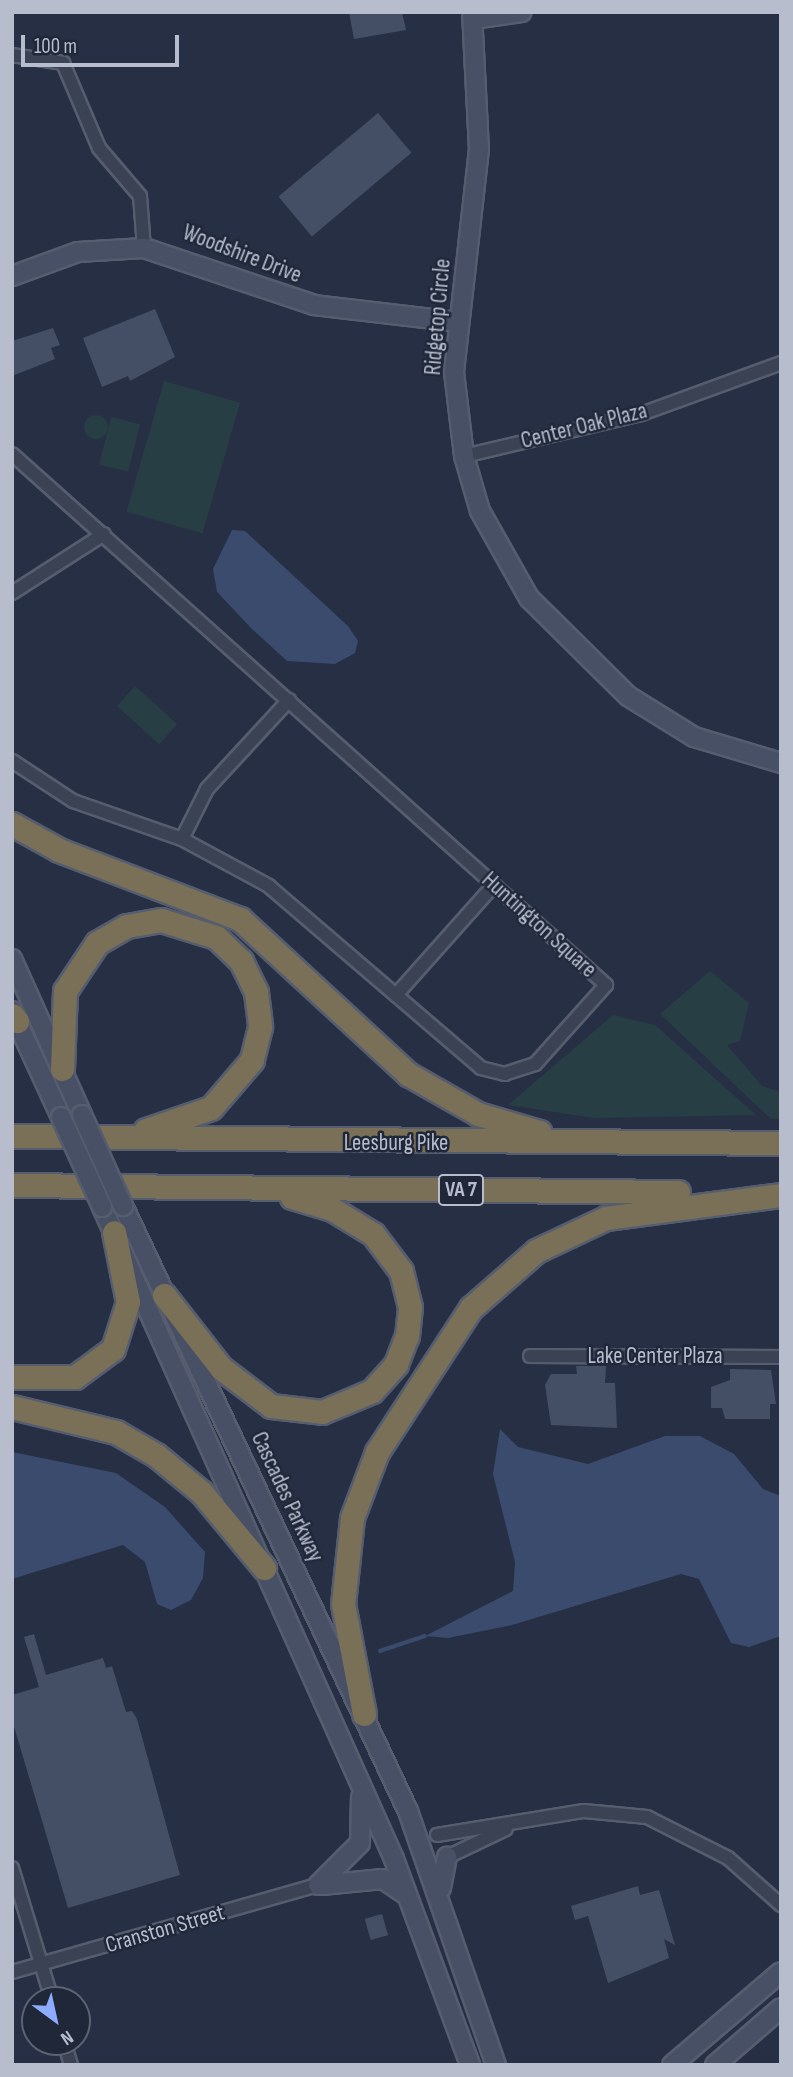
<!DOCTYPE html>
<style>
body{margin:0}
#map{position:relative;width:793px;height:2077px;overflow:hidden;background:#262f44;font-family:"Sofia Sans Condensed",sans-serif}
div>[style]{position:absolute}
[style*='--x']{left:calc(var(--x)*1px);top:calc(var(--y)*1px);width:calc(var(--w)*1px);rotate:calc(var(--a)*1deg)}
.green>*{inset:0;background:#283e45;transform-origin:0 0}
.round{border-radius:50%}
.water>*{inset:0;background:#3a4b6d}
.stream>*{height:3.5px;margin:-1.75px;padding:0 1.75px;transform-origin:1.75px;border-radius:1.75px;background:#3a4b6d}
.building>*{inset:0;background:#444f66;transform-origin:0 0}
.roads{filter:drop-shadow(2px 0 #555d6e) drop-shadow(-2px 0 #555d6e) drop-shadow(0 2px #555d6e) drop-shadow(0 -2px #555d6e)}
.street>*{height:12px;margin:-6px;padding:0 6px;transform-origin:6px;border-radius:6px;background:#3a4253}
.secondary>*{height:18px;margin:-9px;padding:0 9px;transform-origin:9px;border-radius:9px;background:#485066}
.highway>*{height:23px;margin:-11.5px;padding:0 11.5px;transform-origin:11.5px;border-radius:11.5px;background:#7a7057}
.bridges{filter:drop-shadow(2px 0 #555d6e) drop-shadow(-2px 0 #555d6e) drop-shadow(0 2px #555d6e) drop-shadow(0 -2px #555d6e)}
.secondary-bridge>*{height:18px;margin:-9px;padding:0 9px;transform-origin:9px;border-radius:9px;background:#485066}
span{translate:-50% -50%;white-space:nowrap;text-align:center;line-height:1.15;-webkit-text-stroke:5px #1f2739;paint-order:stroke}
.shield-label span{padding:2px 5px;background:#1f2739;border:2px solid;border-radius:5px;-webkit-text-stroke-width:0}
.shield-label{font-size:21px;color:#b7bdcd;font-weight:700}
.street-label{font-size:23px;color:#b7bdcd}
.frame{position:absolute;inset:0;border:14px solid #b7bdcd;pointer-events:none}
.north{position:absolute;left:21px;top:1986px;width:70px;height:70px;box-sizing:border-box;background:#1f2739;border:2px solid #5c6374;border-radius:50%;rotate:147deg;font-size:19px;font-weight:700;line-height:28px;text-align:center;color:#b7bdcd}
.north::after{content:'';display:block;margin:auto;width:24px;height:32px;background:#8dacfd;clip-path:polygon(50% 0,100% 100%,50% 72%,0 100%)}
.scale{position:absolute;left:21px;top:35px;width:158px;height:32px;box-sizing:border-box;border:4px solid #b7bdcd;border-top:0;padding-left:9px;font-size:21px;line-height:24px;white-space:nowrap;color:#b7bdcd;-webkit-text-stroke:5px #1f2739;paint-order:stroke}
</style>
<div id="map">
<div class="green">
<div style="left:164px;top:381px;width:79px;height:136px;rotate:16deg"></div>
<div class="round" style="left:84px;top:415px;width:24px;height:24px"></div>
<div style="left:111px;top:417px;width:30px;height:49px;rotate:14deg"></div>
<div style="left:135px;top:686px;width:57px;height:27px;rotate:42deg"></div>
<div style="clip-path:polygon(710px 971px,749px 1003px,740px 1041px,727px 1045px,762px 1086px,781px 1092px,781px 1119px,771px 1119px,660px 1014px)"></div>
<div style="clip-path:polygon(613px 1015px,655px 1025px,756px 1115px,594px 1118px,508px 1105px)"></div>
</div>
<div class="water">
<div style="clip-path:polygon(232px 530px,245px 531px,348px 626px,358px 641px,355px 653px,335px 664px,287px 661px,252px 629px,217px 592px,213px 569px)"></div>
<div style="clip-path:polygon(500px 1429px,518px 1447px,588px 1464px,665px 1436px,700px 1436px,734px 1454px,763px 1489px,781px 1496px,781px 1636px,749px 1647px,731px 1643px,699px 1579px,681px 1574px,512px 1625px,448px 1638px,425px 1636px,513px 1591px,515px 1562px,493px 1474px)"></div>
<div style="clip-path:polygon(12px 1452px,116px 1473px,165px 1507px,205px 1552px,203px 1578px,191px 1600px,171px 1610px,157px 1604px,145px 1562px,123px 1545px,12px 1579px)"></div>
</div>
<div class="stream">
<div style="--x:380;--y:1651;--w:47;--a:-18.4"></div>
</div>
<div class="building">
<div style="clip-path:polygon(349px 12px,402px 12px,406px 30px,354px 39px)"></div>
<div style="left:378px;top:113px;width:52px;height:130px;rotate:50deg"></div>
<div style="clip-path:polygon(155px 309px,175px 357px,130px 381px,128px 376px,102px 387px,83px 338px)"></div>
<div style="clip-path:polygon(53px 328px,60px 345px,51px 348px,55px 359px,12px 376px,12px 341px)"></div>
<div style="clip-path:polygon(576px 1366px,606px 1366px,605px 1383px,615px 1383px,617px 1428px,551px 1425px,545px 1385px,551px 1374px,577px 1374px)"></div>
<div style="clip-path:polygon(730px 1369px,771px 1370px,776px 1404px,770px 1404px,770px 1419px,725px 1419px,722px 1408px,711px 1408px,711px 1387px,730px 1380px)"></div>
<div style="clip-path:polygon(34px 1634px,46px 1675px,103px 1658px,106px 1668px,112px 1666px,126px 1712px,132px 1711px,137px 1719px,180px 1875px,68px 1908px,12px 1720px,12px 1695px,39px 1687px,24px 1637px)"></div>
<div style="clip-path:polygon(638px 1886px,640px 1895px,659px 1890px,675px 1945px,664px 1939px,669px 1958px,608px 1983px,588px 1916px,575px 1920px,571px 1906px)"></div>
<div style="left:382px;top:1914px;width:22px;height:18px;rotate:74deg"></div>
</div>
<div class="roads">
<div class="street">
<div style="--x:12;--y:55;--w:52;--a:8.9"></div>
<div style="--x:63;--y:63;--w:92;--a:67"></div>
<div style="--x:99;--y:148;--w:63;--a:49.5"></div>
<div style="--x:140;--y:196;--w:52;--a:85.6"></div>
<div style="--x:12;--y:454;--w:797;--a:41.79"></div>
<div style="--x:606;--y:985;--w:106;--a:131.9"></div>
<div style="--x:535;--y:1064;--w:32;--a:162"></div>
<div style="--x:505;--y:1074;--w:25;--a:-166"></div>
<div style="--x:481;--y:1068;--w:279;--a:-139.4"></div>
<div style="--x:269;--y:886;--w:99;--a:-151.6"></div>
<div style="--x:182;--y:839;--w:115;--a:-160.8"></div>
<div style="--x:73;--y:801;--w:73;--a:-146.7"></div>
<div style="--x:464;--y:456;--w:182;--a:-13.3"></div>
<div style="--x:641;--y:414;--w:149;--a:-20"></div>
<div style="--x:12;--y:593;--w:109;--a:-32.7"></div>
<div style="--x:182;--y:839;--w:56;--a:-63.4"></div>
<div style="--x:207;--y:789;--w:121;--a:-47.3"></div>
<div style="--x:396;--y:995;--w:147;--a:-48.3"></div>
<div style="--x:530;--y:1356;--w:251;--a:0.2"></div>
<div style="--x:437;--y:1835;--w:149;--a:-9.3"></div>
<div style="--x:584;--y:1811;--w:63;--a:5.4"></div>
<div style="--x:647;--y:1817;--w:91;--a:26.8"></div>
<div style="--x:728;--y:1858;--w:71;--a:41.6"></div>
<div style="--x:447;--y:1857;--w:65;--a:-25.4"></div>
<div style="--x:12;--y:1868;--w:138;--a:73.1"></div>
<div style="--x:12;--y:1972;--w:318;--a:-15.9"></div>
<div style="--x:64;--y:2042;--w:24;--a:73"></div>
</div>
<div class="secondary">
<div style="--x:472;--y:12;--w:137;--a:87.1"></div>
<div style="--x:479;--y:149;--w:224;--a:96.4"></div>
<div style="--x:454;--y:372;--w:85;--a:83.2"></div>
<div style="--x:464;--y:456;--w:57;--a:73.8"></div>
<div style="--x:480;--y:511;--w:100;--a:60.6"></div>
<div style="--x:529;--y:598;--w:139;--a:44.7"></div>
<div style="--x:628;--y:696;--w:78;--a:31.8"></div>
<div style="--x:694;--y:737;--w:91;--a:16.6"></div>
<div style="--x:473;--y:19;--w:49;--a:-8.1"></div>
<div style="--x:12;--y:276;--w:70;--a:-20"></div>
<div style="--x:78;--y:252;--w:66;--a:-3.5"></div>
<div style="--x:144;--y:248;--w:179;--a:18.5"></div>
<div style="--x:314;--y:305;--w:146;--a:6.7"></div>
<div style="--x:12;--y:959;--w:171;--a:65.8"></div>
<div style="--x:12;--y:1011;--w:117;--a:65.2"></div>
<div style="--x:123;--y:1206;--w:669;--a:64.78"></div>
<div style="--x:408;--y:1811;--w:269;--a:70.9"></div>
<div style="--x:102;--y:1207;--w:714;--a:65.87"></div>
<div style="--x:394;--y:1859;--w:220;--a:69.7"></div>
<div style="--x:318;--y:1885;--w:59;--a:-45"></div>
<div style="--x:360;--y:1843;--w:46;--a:-88.8"></div>
<div style="--x:322;--y:1885;--w:61;--a:-5.6"></div>
<div style="--x:383;--y:1879;--w:29;--a:34"></div>
<div style="--x:441;--y:1888;--w:32;--a:-79"></div>
<div style="--x:672;--y:2065;--w:143;--a:-40.5"></div>
<div style="--x:715;--y:2065;--w:87;--a:-40.8"></div>
</div>
<div class="highway">
<div style="--x:12;--y:824;--w:54;--a:29"></div>
<div style="--x:59;--y:850;--w:194;--a:20.9"></div>
<div style="--x:240;--y:919;--w:229;--a:42.7"></div>
<div style="--x:408;--y:1074;--w:81;--a:29.7"></div>
<div style="--x:478;--y:1114;--w:64;--a:16.4"></div>
<div style="--x:12;--y:1015;--w:8;--a:50"></div>
<div style="--x:62;--y:1069;--w:78;--a:-87.8"></div>
<div style="--x:65;--y:991;--w:58;--a:-56.3"></div>
<div style="--x:97;--y:943;--w:34;--a:-30"></div>
<div style="--x:127;--y:926;--w:35;--a:-10"></div>
<div style="--x:161;--y:920;--w:58;--a:17.2"></div>
<div style="--x:216;--y:937;--w:35;--a:44"></div>
<div style="--x:241;--y:961;--w:34;--a:64"></div>
<div style="--x:256;--y:992;--w:35;--a:83"></div>
<div style="--x:260;--y:1027;--w:34;--a:104"></div>
<div style="--x:252;--y:1060;--w:63;--a:130.5"></div>
<div style="--x:211;--y:1108;--w:69;--a:161.3"></div>
<div style="--x:12;--y:1136;--w:769;--a:0.52"></div>
<div style="--x:12;--y:1185;--w:666;--a:0.6"></div>
<div style="--x:164;--y:1295;--w:93;--a:52"></div>
<div style="--x:221;--y:1368;--w:63;--a:37.2"></div>
<div style="--x:271;--y:1406;--w:51;--a:6.7"></div>
<div style="--x:322;--y:1412;--w:54;--a:-22.8"></div>
<div style="--x:372;--y:1391;--w:36;--a:-48"></div>
<div style="--x:396;--y:1364;--w:30;--a:-69"></div>
<div style="--x:407;--y:1336;--w:29;--a:-84"></div>
<div style="--x:410;--y:1307;--w:37;--a:-104"></div>
<div style="--x:401;--y:1271;--w:46;--a:-127.1"></div>
<div style="--x:373;--y:1234;--w:48;--a:-148.6"></div>
<div style="--x:332;--y:1209;--w:42;--a:-163.3"></div>
<div style="--x:12;--y:1377;--w:63;--a:0"></div>
<div style="--x:75;--y:1377;--w:47;--a:-36.4"></div>
<div style="--x:113;--y:1349;--w:49;--a:-72.3"></div>
<div style="--x:128;--y:1302;--w:71;--a:-101.3"></div>
<div style="--x:12;--y:1407;--w:107;--a:13.5"></div>
<div style="--x:116;--y:1432;--w:46;--a:29.9"></div>
<div style="--x:156;--y:1455;--w:58;--a:39.4"></div>
<div style="--x:201;--y:1492;--w:99;--a:50.3"></div>
<div style="--x:364;--y:1714;--w:112;--a:-100.8"></div>
<div style="--x:343;--y:1604;--w:86;--a:-84"></div>
<div style="--x:352;--y:1518;--w:71;--a:-69.3"></div>
<div style="--x:377;--y:1452;--w:172;--a:-56.9"></div>
<div style="--x:471;--y:1308;--w:86;--a:-41.2"></div>
<div style="--x:536;--y:1251;--w:77;--a:-25.2"></div>
<div style="--x:606;--y:1218;--w:177;--a:-7.5"></div>
</div>
</div>
<div class="bridges">
<div class="secondary-bridge">
<div style="--x:82;--y:1115;--w:100;--a:65.7"></div>
<div style="--x:61;--y:1117;--w:99;--a:65.5"></div>
</div>
</div>
<div class="shield-label">
<span style="left:461px;top:1190px">VA 7</span>
</div>
<div class="street-label">
<span style="left:242px;top:254px;rotate:21deg">Woodshire Drive</span>
<span style="left:438px;top:317px;rotate:-85deg">Ridgetop Circle</span>
<span style="left:584px;top:426px;rotate:-14deg">Center Oak Plaza</span>
<span style="left:539px;top:925px;rotate:42deg">Huntington Square</span>
<span style="left:396px;top:1143px">Leesburg Pike</span>
<span style="left:655px;top:1356px">Lake Center Plaza</span>
<span style="left:287px;top:1497px;rotate:65deg">Cascades Parkway</span>
<span style="left:165px;top:1929px;rotate:-16deg">Cranston Street</span>
</div>
<div class="frame"></div>
<div class="north">N</div>
<div class="scale">100 m</div>
</div>
